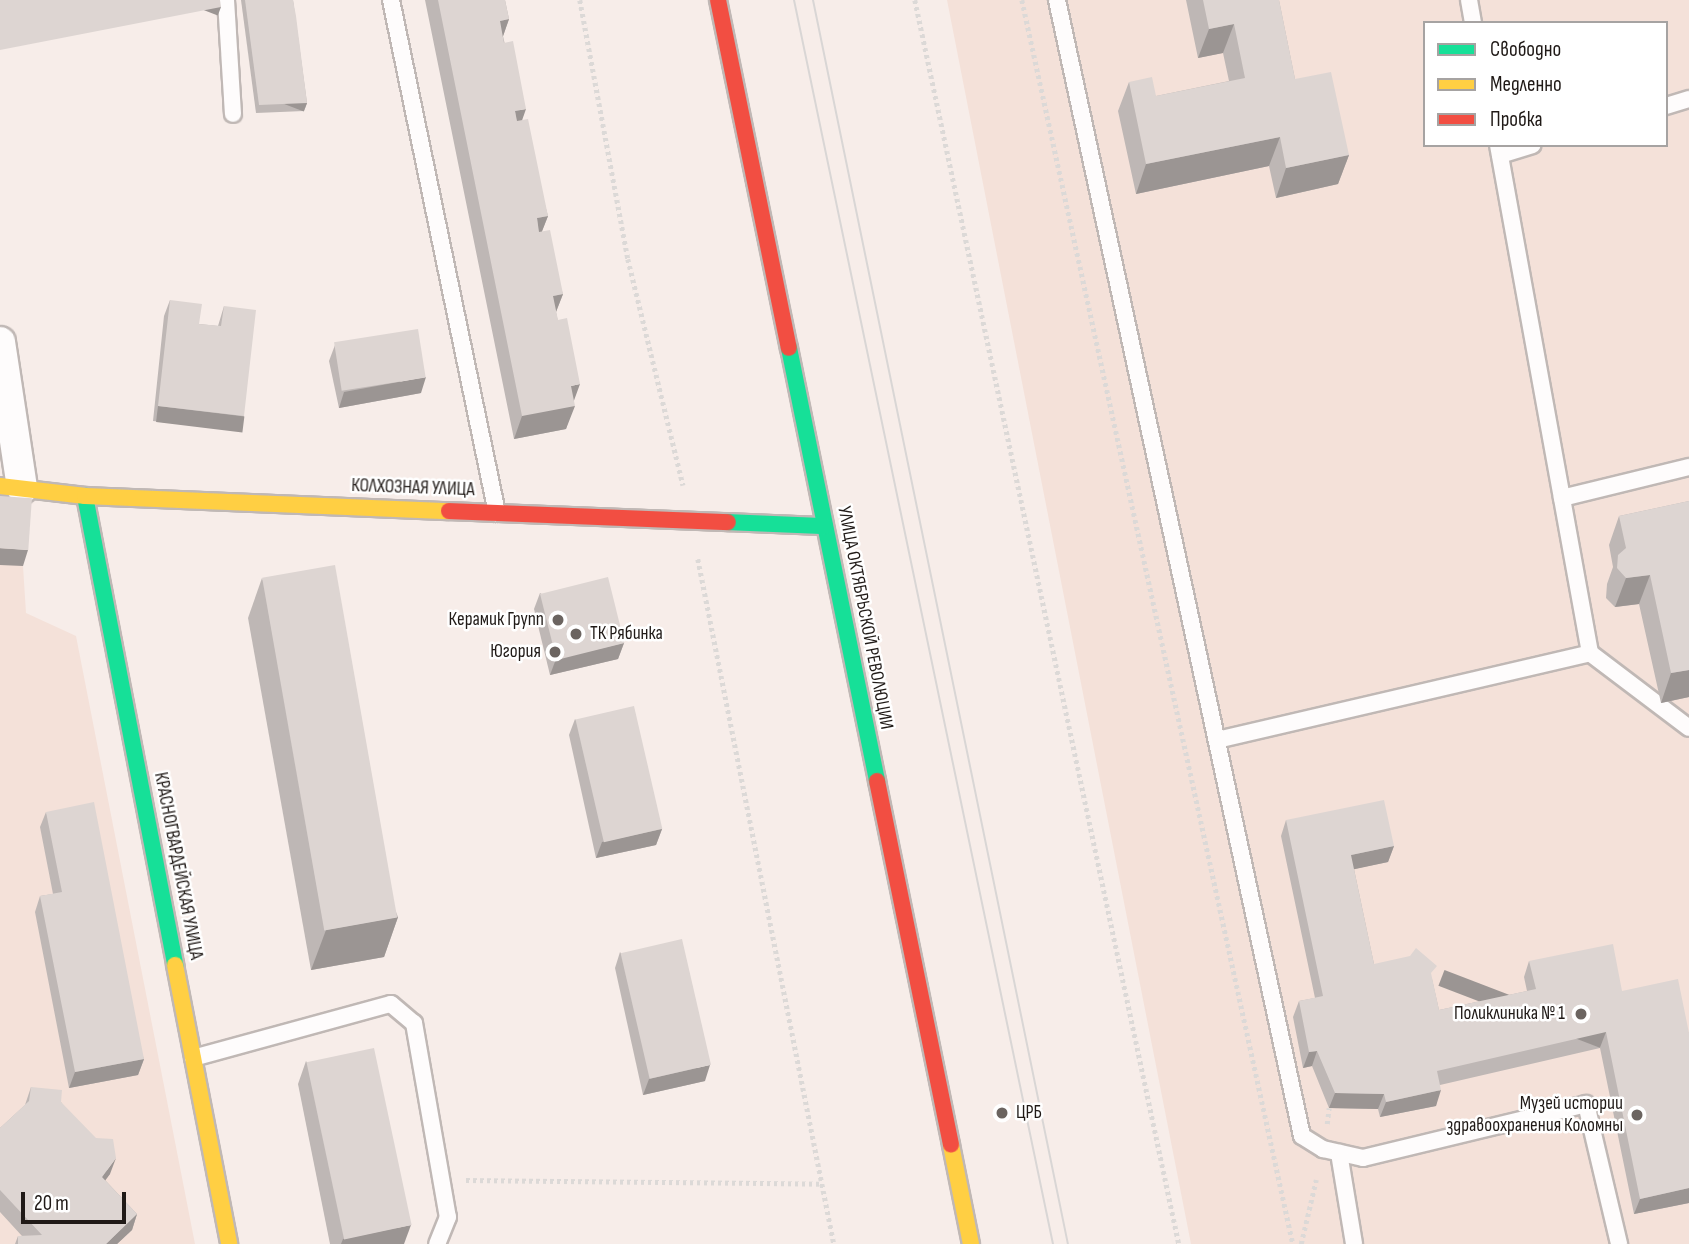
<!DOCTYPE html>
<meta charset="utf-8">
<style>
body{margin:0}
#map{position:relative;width:1689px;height:1244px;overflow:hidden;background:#f7ede9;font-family:"Sofia Sans Condensed",sans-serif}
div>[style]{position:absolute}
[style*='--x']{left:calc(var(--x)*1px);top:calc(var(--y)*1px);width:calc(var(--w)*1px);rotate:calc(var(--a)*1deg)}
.built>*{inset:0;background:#f4e1d9}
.path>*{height:4.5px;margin-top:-2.25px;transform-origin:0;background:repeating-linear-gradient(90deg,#dcd9d7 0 3.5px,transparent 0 7px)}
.roads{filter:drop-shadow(2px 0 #c0b8b5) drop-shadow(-2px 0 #c0b8b5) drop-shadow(0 2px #c0b8b5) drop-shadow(0 -2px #c0b8b5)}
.lane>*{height:16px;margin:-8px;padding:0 8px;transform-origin:8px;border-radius:8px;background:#fefcfc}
.street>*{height:30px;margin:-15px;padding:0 15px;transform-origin:15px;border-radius:15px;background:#fefcfc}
.fast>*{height:16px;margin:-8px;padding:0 8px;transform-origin:8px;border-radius:8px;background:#16e098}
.slow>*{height:16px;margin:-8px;padding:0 8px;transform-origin:8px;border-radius:8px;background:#ffcf43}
.jam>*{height:16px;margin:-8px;padding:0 8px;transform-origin:8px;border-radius:8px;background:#f24e42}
.tram>*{height:2px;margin:-1px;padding:0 1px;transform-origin:1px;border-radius:1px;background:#d9d6d5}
.wall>*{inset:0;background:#beb7b5}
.shaded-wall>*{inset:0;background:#9b9593;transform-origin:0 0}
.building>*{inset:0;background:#ddd5d2;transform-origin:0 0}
.dots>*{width:19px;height:19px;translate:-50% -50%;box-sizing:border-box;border:4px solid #fff;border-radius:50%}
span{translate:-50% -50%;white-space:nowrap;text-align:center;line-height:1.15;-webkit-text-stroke:5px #fff;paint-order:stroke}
.street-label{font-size:19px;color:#201a17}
.poi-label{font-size:19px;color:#201a17}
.right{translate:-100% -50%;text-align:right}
.left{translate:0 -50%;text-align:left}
.legend{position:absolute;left:1423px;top:21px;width:245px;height:126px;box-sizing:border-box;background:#fff;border:2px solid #a6a3a2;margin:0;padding:9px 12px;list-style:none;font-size:21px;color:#201a17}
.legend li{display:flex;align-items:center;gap:14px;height:35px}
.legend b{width:35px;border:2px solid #a6a3a2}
.scale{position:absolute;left:21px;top:1192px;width:105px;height:32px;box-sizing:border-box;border:4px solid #201a17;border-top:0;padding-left:9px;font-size:21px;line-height:24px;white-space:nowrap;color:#201a17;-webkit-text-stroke:5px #fff;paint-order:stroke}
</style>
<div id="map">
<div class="built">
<div style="clip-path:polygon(evenodd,947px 0,1689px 0,1689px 1244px,1191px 1244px,947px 0,1425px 23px,1666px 23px,1666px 145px,1425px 145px,1425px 23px)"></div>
<div style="clip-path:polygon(0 512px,23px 566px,26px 613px,76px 636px,195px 1244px,0 1244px)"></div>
</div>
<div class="path">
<div style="--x:580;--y:0;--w:263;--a:79.5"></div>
<div style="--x:628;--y:259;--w:233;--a:76.3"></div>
<div style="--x:915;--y:0;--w:1272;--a:78.02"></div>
<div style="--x:1022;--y:0;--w:1273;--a:77.71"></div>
<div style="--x:698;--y:559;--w:698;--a:78.77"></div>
<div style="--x:1327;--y:1124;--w:16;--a:-83"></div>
<div style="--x:466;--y:1180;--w:356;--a:0.6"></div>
<div style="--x:1301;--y:1244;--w:66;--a:-76.8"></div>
</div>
<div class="roads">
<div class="lane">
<div style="--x:226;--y:0;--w:114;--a:86.5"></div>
<div style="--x:391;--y:0;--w:524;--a:78.33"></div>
<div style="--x:1057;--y:0;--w:1162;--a:77.83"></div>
<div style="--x:1302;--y:1136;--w:25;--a:32"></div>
<div style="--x:1323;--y:1149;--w:41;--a:12.7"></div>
<div style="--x:1363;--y:1158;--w:229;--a:-13.6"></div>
<div style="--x:1586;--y:1104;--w:144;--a:76.7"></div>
<div style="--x:1469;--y:0;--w:23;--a:80"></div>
<div style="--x:1666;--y:106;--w:24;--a:-17"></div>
<div style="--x:1498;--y:145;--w:516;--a:79.73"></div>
<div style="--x:1500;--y:155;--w:34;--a:-17"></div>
<div style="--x:1562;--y:498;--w:131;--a:-13.7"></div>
<div style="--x:1217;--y:740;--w:383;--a:-13.1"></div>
<div style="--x:1590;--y:653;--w:124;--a:37.1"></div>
<div style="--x:193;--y:1058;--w:205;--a:-15.3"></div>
<div style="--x:391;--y:1004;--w:30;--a:40"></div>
<div style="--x:414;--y:1023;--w:197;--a:80.1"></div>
<div style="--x:448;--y:1217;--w:29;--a:112"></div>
<div style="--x:1339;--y:1153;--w:92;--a:80.6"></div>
</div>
<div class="street">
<div style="--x:0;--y:342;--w:148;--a:81.4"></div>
</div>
<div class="fast">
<div style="--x:789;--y:348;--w:442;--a:78.5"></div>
<div style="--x:85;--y:496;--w:478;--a:79.1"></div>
<div style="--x:728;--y:522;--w:97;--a:2.4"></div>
</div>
<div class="slow">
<div style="--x:0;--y:486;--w:86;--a:6.7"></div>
<div style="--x:85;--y:496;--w:364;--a:2.4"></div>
<div style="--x:175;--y:965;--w:284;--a:79"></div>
<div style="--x:951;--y:1145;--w:101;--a:78.6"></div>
</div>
<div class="jam">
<div style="--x:718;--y:0;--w:355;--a:78.5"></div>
<div style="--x:449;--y:511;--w:279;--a:2.3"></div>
<div style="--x:877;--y:781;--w:371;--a:78.5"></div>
</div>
</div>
<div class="tram">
<div style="--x:794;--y:0;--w:1271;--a:78.24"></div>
<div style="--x:813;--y:0;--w:1270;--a:78.42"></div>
</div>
<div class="wall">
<div style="clip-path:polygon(241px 0,293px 0,307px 103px,304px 111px,256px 113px)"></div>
<div style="clip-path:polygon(425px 0,505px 0,509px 19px,503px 36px,522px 120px,548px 216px,542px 231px,563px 294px,556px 312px,574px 402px,566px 429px,514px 439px)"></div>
<div style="clip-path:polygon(1186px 0,1279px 0,1295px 79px,1349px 155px,1338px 184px,1276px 198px,1269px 166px,1136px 194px,1118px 111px,1129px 82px,1156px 96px,1229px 81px,1223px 53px,1198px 58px)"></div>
<div style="clip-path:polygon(170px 300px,199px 324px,218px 326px,224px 306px,244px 416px,238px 431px,153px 421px,164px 316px)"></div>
<div style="clip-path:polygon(335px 345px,421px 393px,339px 408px,329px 361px)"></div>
<div style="clip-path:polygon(1689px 501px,1689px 697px,1661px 703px,1639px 604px,1615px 607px,1606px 598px,1607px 584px,1613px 567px,1609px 545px,1619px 516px)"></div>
<div style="clip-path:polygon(262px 578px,398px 917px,384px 957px,311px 970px,248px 618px)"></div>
<div style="clip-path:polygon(540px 593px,624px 643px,618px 659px,550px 675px,534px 609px)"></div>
<div style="clip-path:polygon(575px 719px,662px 829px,656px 845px,596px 858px,569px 735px)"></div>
<div style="clip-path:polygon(46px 812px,144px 1059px,138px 1075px,69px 1088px,35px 912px,40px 896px,53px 894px,40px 827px)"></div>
<div style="clip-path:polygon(1286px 820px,1394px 846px,1388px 862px,1354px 869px,1374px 964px,1432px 979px,1439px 1010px,1527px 991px,1524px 977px,1529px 961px,1622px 991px,1689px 1033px,1689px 1203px,1634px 1214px,1600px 1048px,1440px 1085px,1436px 1106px,1380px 1117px,1378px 1109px,1329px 1108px,1312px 1066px,1303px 1068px,1293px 1017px,1299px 1001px,1315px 998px,1281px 836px)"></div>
<div style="clip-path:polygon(620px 952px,705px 1081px,643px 1095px,615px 968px)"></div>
<div style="clip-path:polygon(306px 1061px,404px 1244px,330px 1244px,298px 1084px)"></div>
<div style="clip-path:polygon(31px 1087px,61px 1102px,110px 1174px,105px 1180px,137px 1214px,132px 1230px,117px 1244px,15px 1244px,18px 1236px,22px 1236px,0 1212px,0 1128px,25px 1105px)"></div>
</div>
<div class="shaded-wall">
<div style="left:221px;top:7px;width:9px;height:225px;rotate:111deg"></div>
<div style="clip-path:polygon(509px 19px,501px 42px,500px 21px)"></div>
<div style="clip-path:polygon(1234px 24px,1223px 53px,1198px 58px,1209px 29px)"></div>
<div style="left:307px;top:103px;width:9px;height:48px;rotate:111deg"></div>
<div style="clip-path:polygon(526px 109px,518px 132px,515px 111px)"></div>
<div style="clip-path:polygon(1280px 137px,1269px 166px,1136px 194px,1146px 164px)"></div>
<div style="clip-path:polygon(1349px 155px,1338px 184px,1276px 198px,1286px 168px)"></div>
<div style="clip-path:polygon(548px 216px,539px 239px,537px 218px)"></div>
<div style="clip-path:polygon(563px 294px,554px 317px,553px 296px)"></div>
<div style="clip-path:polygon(426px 377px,421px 393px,339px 408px,344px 392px)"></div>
<div style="clip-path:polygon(580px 384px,572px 406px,575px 406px,566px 429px,514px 439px,522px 416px,571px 386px)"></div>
<div style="left:158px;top:406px;width:87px;height:16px;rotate:7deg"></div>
<div style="clip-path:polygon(0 548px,28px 550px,23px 566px,0 565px)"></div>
<div style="clip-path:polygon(1650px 575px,1639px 604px,1615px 607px,1626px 578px)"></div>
<div style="clip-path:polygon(624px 643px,618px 659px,550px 675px,556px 659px)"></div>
<div style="clip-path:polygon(1689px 670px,1689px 697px,1661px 703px,1671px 673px)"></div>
<div style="clip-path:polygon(662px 829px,656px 845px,596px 858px,602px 842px)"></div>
<div style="clip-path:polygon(1394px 846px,1388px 862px,1346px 871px,1351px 855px)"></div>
<div style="clip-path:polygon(398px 917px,384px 957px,311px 970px,326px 930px)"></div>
<div style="left:1606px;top:1032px;width:17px;height:173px;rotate:111deg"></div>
<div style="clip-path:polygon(1317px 1051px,1312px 1066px,1303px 1068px,1309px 1052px)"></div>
<div style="clip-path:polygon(144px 1059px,138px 1075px,69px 1088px,75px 1072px)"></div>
<div style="clip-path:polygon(710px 1065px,705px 1081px,643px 1095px,649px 1079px)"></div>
<div style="clip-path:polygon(1441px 1090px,1436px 1106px,1380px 1117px,1386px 1102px)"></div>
<div style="clip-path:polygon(1335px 1093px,1384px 1094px,1378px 1109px,1329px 1108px)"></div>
<div style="clip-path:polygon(116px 1158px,110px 1174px,96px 1193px,102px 1177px)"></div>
<div style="clip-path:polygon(1689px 1188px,1689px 1203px,1634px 1214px,1640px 1199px)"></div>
<div style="clip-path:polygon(137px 1214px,132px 1230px,117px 1244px,106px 1244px)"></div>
<div style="clip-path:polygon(411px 1225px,404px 1244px,341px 1244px,343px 1239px)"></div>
</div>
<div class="building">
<div style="clip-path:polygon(0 0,220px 0,221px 7px,0 50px)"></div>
<div style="clip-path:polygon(245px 0,293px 0,296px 16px,307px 103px,259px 105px)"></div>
<div style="clip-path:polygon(438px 0,505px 0,509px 19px,500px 21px,504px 43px,513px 41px,526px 109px,515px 111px,517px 121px,528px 119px,548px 216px,537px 218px,539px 232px,550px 230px,563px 294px,553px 296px,558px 320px,567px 318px,580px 384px,571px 386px,575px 406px,522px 416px)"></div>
<div style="clip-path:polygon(1203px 0,1279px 0,1295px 79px,1331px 72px,1349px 155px,1286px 168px,1280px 137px,1146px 164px,1129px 82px,1152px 77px,1156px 96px,1245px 78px,1234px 24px,1209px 29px)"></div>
<div style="clip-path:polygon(170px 300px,202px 304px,199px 324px,221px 326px,224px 306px,256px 310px,244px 416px,158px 406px)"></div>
<div style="left:418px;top:329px;width:49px;height:85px;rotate:81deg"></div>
<div style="left:0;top:496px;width:32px;height:52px;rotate:4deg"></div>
<div style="clip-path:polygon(1689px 501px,1689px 670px,1671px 673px,1650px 575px,1626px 578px,1617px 568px,1618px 555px,1626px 548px,1619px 516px)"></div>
<div style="left:335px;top:565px;width:358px;height:74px;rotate:80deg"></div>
<div style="left:608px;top:577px;width:68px;height:70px;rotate:76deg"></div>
<div style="left:634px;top:706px;width:126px;height:60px;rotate:77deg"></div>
<div style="clip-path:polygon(1384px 800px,1394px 846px,1351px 855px,1374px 964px,1410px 956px,1416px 948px,1437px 966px,1431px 973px,1439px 1010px,1536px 989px,1529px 961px,1613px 944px,1622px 991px,1678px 979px,1689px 1033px,1689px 1188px,1640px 1199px,1606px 1032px,1437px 1071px,1441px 1090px,1386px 1102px,1384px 1094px,1335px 1093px,1317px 1051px,1309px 1052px,1299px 1001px,1323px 996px,1286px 820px)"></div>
<div style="clip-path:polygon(94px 802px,144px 1059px,75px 1072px,40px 896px,62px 892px,46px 812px)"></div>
<div style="left:682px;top:939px;width:129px;height:63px;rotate:77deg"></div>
<div style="left:374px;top:1048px;width:181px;height:69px;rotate:78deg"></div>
<div style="clip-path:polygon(31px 1087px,62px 1090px,61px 1102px,96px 1138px,113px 1139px,116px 1158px,102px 1177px,137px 1214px,106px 1244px,18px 1244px,18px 1236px,42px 1235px,0 1190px,0 1128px,29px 1101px)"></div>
</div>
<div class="dots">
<div style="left:558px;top:620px;background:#6b6460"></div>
<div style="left:576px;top:634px;background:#6b6460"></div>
<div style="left:555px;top:652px;background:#6b6460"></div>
<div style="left:1581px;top:1014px;background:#6b6460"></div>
<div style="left:1002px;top:1113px;background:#6b6460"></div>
<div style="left:1637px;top:1115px;background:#6b6460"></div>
</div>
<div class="street-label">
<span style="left:413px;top:488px;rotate:2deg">КОЛХОЗНАЯ УЛИЦА</span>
<span style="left:865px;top:618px;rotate:79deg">УЛИЦА ОКТЯБРЬСКОЙ РЕВОЛЮЦИИ</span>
<span style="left:178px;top:866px;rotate:79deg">КРАСНОГВАРДЕЙСКАЯ УЛИЦА</span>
</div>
<div class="poi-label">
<span class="right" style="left:544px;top:620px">Керамик Групп</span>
<span class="left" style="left:590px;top:634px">ТК Рябинка</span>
<span class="right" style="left:541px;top:652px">Югория</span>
<span class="right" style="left:1565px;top:1014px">Поликлиника № 1</span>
<span class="right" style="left:1623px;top:1115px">Музей истории<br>здравоохранения Коломны</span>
<span class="left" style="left:1016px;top:1113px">ЦРБ</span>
</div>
<ul class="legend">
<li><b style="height:9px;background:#16e098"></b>Свободно</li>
<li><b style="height:9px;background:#ffcf43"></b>Медленно</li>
<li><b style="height:9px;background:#f24e42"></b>Пробка</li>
</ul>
<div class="scale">20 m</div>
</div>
